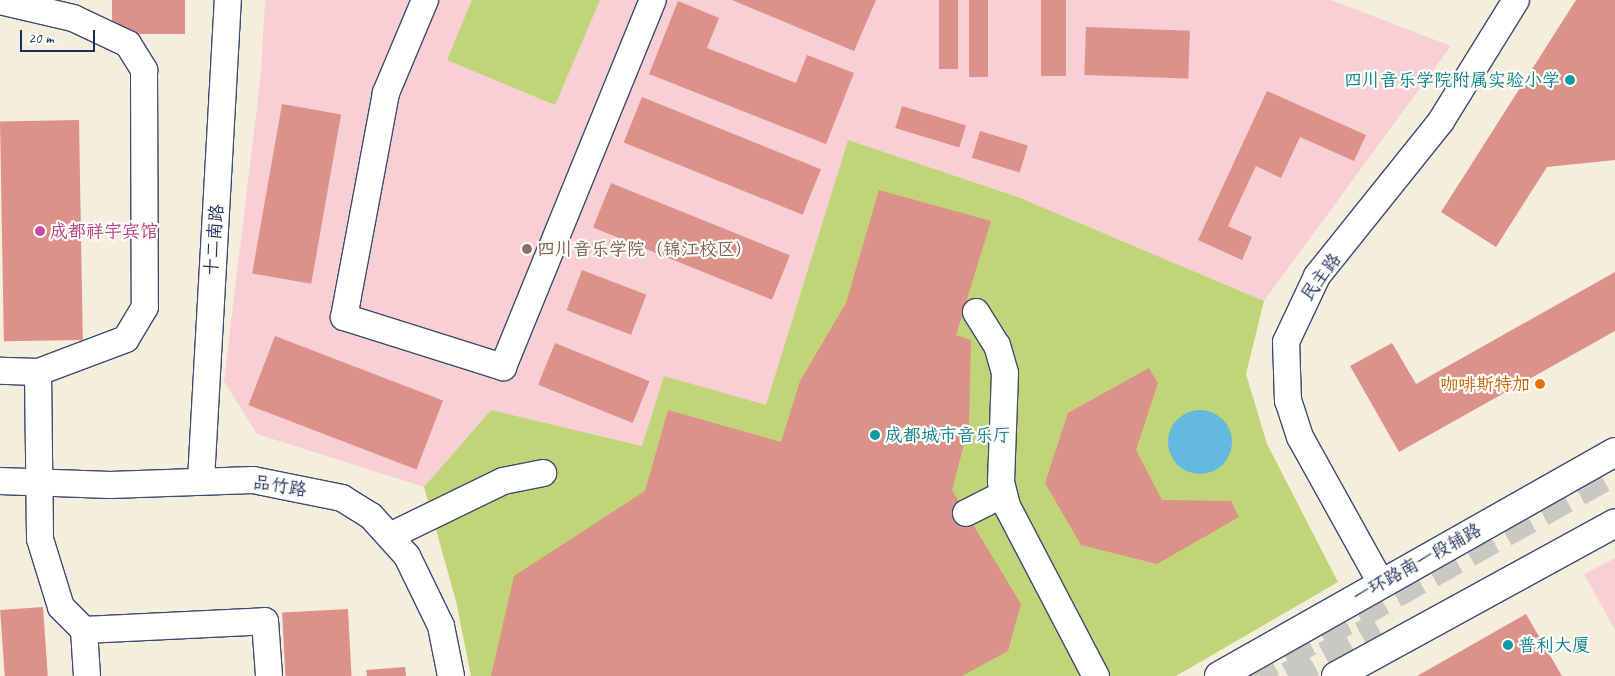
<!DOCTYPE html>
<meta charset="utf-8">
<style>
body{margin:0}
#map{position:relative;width:1615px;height:676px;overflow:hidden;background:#f6eedc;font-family:Caveat,"LXGW WenKai TC",sans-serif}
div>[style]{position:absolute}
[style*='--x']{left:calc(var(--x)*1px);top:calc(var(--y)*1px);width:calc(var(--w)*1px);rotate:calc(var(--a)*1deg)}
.built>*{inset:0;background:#f7cfd4}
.green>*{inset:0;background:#c1d477}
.water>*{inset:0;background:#65b8e0}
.round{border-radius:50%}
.building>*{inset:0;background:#dc928a;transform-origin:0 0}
.major-tunnel>*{height:28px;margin-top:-14px;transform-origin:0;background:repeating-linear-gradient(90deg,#cac8c3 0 28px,transparent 0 42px)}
.roads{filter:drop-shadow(1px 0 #3c4c71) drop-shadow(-1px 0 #3c4c71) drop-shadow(0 1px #3c4c71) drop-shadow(0 -1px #3c4c71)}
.minor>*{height:26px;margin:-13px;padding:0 13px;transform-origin:13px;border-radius:13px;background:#fff}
.major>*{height:28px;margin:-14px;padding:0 14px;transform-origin:14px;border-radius:14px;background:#fff}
.dots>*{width:14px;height:14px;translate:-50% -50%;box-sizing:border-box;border:2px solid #fdfcf7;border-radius:50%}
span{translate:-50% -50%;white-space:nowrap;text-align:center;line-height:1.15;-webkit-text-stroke:4.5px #fdfcf7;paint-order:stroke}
.culture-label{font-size:18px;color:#0d838f}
.right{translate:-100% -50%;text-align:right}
.left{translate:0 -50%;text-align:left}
.hotel-label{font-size:18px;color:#b23c85}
.street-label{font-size:18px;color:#1b2f5e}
.education-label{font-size:18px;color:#785e54}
.food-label{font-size:18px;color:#c56008}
.scale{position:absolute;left:20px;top:30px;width:75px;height:22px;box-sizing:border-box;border:2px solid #1b2f5e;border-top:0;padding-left:6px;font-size:15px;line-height:18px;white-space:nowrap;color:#1b2f5e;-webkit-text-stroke:4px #fdfcf7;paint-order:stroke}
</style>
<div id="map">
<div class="built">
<div style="clip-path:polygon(265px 0,1331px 0,1451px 46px,1264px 301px,1018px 197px,848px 140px,766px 406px,664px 376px,642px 446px,491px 410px,424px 487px,257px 434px,224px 381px,261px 73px)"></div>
<div style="clip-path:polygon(1615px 558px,1615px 630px,1584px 574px)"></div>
</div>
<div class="green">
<div style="clip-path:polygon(472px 0,600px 0,555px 105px,447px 60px)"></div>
<div style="clip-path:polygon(848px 140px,1018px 197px,1264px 301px,1246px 374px,1267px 444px,1338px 582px,1176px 676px,471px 676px,456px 601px,424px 487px,491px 410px,642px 446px,664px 376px,766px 405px)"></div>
</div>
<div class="water">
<div class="round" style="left:1168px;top:410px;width:64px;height:64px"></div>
</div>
<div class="building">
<div style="left:112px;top:0;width:73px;height:34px"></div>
<div style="clip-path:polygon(732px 0,876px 0,854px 51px)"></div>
<div style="left:939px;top:0;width:19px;height:69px"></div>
<div style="left:969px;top:0;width:19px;height:77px"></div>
<div style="left:1041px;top:0;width:25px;height:76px"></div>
<div style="clip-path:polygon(1576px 0,1615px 0,1615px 160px,1547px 167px,1496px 247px,1441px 212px)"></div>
<div style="clip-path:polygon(678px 1px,719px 18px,707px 48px,796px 83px,807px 55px,854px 73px,826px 144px,649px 74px)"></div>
<div style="left:1086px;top:27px;width:104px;height:48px;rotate:2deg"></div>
<div style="clip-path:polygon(1267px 91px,1366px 135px,1354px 161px,1300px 137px,1281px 178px,1256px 166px,1228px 226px,1252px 237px,1242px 260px,1198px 240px)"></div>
<div style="left:642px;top:97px;width:193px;height:49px;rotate:22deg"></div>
<div style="left:282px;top:104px;width:60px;height:172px;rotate:10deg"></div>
<div style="left:902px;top:106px;width:67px;height:23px;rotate:17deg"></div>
<div style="left:79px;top:120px;width:220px;height:79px;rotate:89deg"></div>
<div style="left:980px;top:131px;width:50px;height:28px;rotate:17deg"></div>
<div style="left:611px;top:183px;width:193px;height:48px;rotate:22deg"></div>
<div style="clip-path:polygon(879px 190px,991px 221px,956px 335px,971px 340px,969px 425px,952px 490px,1021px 604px,1008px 651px,962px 676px,491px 676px,514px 576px,645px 491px,668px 410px,781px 442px,800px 381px,846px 303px)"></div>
<div style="left:582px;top:270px;width:69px;height:43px;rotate:21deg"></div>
<div style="clip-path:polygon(1615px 272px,1615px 331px,1399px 452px,1350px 366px,1392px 343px,1416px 384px)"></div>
<div style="left:275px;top:336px;width:180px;height:74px;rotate:21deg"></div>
<div style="left:555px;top:343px;width:102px;height:45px;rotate:22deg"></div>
<div style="clip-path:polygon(1149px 368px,1158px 383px,1136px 450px,1162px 500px,1231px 501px,1239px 517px,1157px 564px,1081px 545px,1045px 483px,1068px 413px)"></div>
<div style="left:43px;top:607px;width:69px;height:43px;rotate:86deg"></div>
<div style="left:348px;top:609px;width:67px;height:66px;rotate:87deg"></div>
<div style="clip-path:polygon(1526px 614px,1562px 676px,1417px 676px)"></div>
<div style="clip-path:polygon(405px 667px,406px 676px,367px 676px,366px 670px)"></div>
</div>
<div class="major-tunnel">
<div style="--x:1248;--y:676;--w:420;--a:-29.1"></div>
<div style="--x:1288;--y:676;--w:102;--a:-28.8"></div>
</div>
<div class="roads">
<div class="minor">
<div style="--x:425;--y:0;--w:101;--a:112.8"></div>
<div style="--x:386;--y:93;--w:228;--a:100.6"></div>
<div style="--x:344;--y:317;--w:167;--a:17.5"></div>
<div style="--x:503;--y:367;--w:396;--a:-67.8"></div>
<div style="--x:0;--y:1;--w:75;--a:13.1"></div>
<div style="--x:73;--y:18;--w:61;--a:25.3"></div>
<div style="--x:128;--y:44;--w:31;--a:58"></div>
<div style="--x:144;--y:70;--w:237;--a:89.8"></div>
<div style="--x:145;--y:307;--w:37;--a:121"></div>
<div style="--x:126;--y:339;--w:94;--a:159.4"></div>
<div style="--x:38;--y:372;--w:38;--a:-178"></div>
<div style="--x:976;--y:312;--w:39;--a:58"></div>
<div style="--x:997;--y:345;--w:29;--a:74"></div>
<div style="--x:1005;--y:373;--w:109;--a:92.1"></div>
<div style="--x:1001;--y:482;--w:25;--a:76"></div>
<div style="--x:1007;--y:506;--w:192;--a:62.4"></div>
<div style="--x:38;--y:372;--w:167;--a:89.3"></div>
<div style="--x:40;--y:539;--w:71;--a:72.8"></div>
<div style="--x:61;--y:607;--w:33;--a:45"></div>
<div style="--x:84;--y:630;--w:46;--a:86.3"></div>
<div style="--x:201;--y:480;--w:481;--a:-86.8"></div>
<div style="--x:0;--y:481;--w:110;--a:2.1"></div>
<div style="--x:110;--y:485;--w:143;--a:-2"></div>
<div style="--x:253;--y:480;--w:91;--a:11.4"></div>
<div style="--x:342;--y:498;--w:34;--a:32"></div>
<div style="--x:371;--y:516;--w:54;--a:48"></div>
<div style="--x:407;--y:556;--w:78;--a:64.1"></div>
<div style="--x:441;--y:626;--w:51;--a:78.7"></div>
<div style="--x:966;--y:513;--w:42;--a:-26.6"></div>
<div style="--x:392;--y:535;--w:123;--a:-25.9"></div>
<div style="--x:503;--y:481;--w:41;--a:-11.3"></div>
<div style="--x:1381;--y:583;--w:167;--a:-119"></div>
<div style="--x:1300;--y:437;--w:38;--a:-108"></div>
<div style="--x:1288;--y:401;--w:59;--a:-91.9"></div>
<div style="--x:1286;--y:342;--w:73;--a:-64.8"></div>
<div style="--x:1317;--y:276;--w:198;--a:-51.3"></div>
<div style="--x:1441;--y:121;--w:142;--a:-58.2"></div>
<div style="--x:84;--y:630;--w:181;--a:-2.8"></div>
<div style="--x:265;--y:621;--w:55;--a:85.8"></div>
</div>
<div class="major">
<div style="--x:1219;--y:676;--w:455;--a:-29.5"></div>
<div style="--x:1336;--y:676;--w:318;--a:-28.7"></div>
</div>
</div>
<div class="dots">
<div style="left:1570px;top:80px;background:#0f9aa8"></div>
<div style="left:40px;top:231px;background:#d1479c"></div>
<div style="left:527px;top:249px;background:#8d6e63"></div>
<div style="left:1540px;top:384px;background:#e8710a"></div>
<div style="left:875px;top:435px;background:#0f9aa8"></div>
<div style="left:1508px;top:645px;background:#0f9aa8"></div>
</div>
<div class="culture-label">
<span class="right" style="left:1560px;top:80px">四川音乐学院附属实验小学</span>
<span class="left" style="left:885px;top:435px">成都城市音乐厅</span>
<span class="left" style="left:1518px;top:645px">普利大厦</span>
</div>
<div class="hotel-label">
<span class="left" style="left:50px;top:231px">成都祥宇宾馆</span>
</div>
<div class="street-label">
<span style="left:214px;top:240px;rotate:-85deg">十二南路</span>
<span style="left:1321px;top:277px;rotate:-54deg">民主路</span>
<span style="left:280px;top:486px;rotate:9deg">品竹路</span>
<span style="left:1417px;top:563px;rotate:-29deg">一环路南一段辅路</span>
</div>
<div class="education-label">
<span class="left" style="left:537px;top:249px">四川音乐学院（锦江校区）</span>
</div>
<div class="food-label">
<span class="right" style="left:1530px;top:384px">咖啡斯特加</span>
</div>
<div class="scale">20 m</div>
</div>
